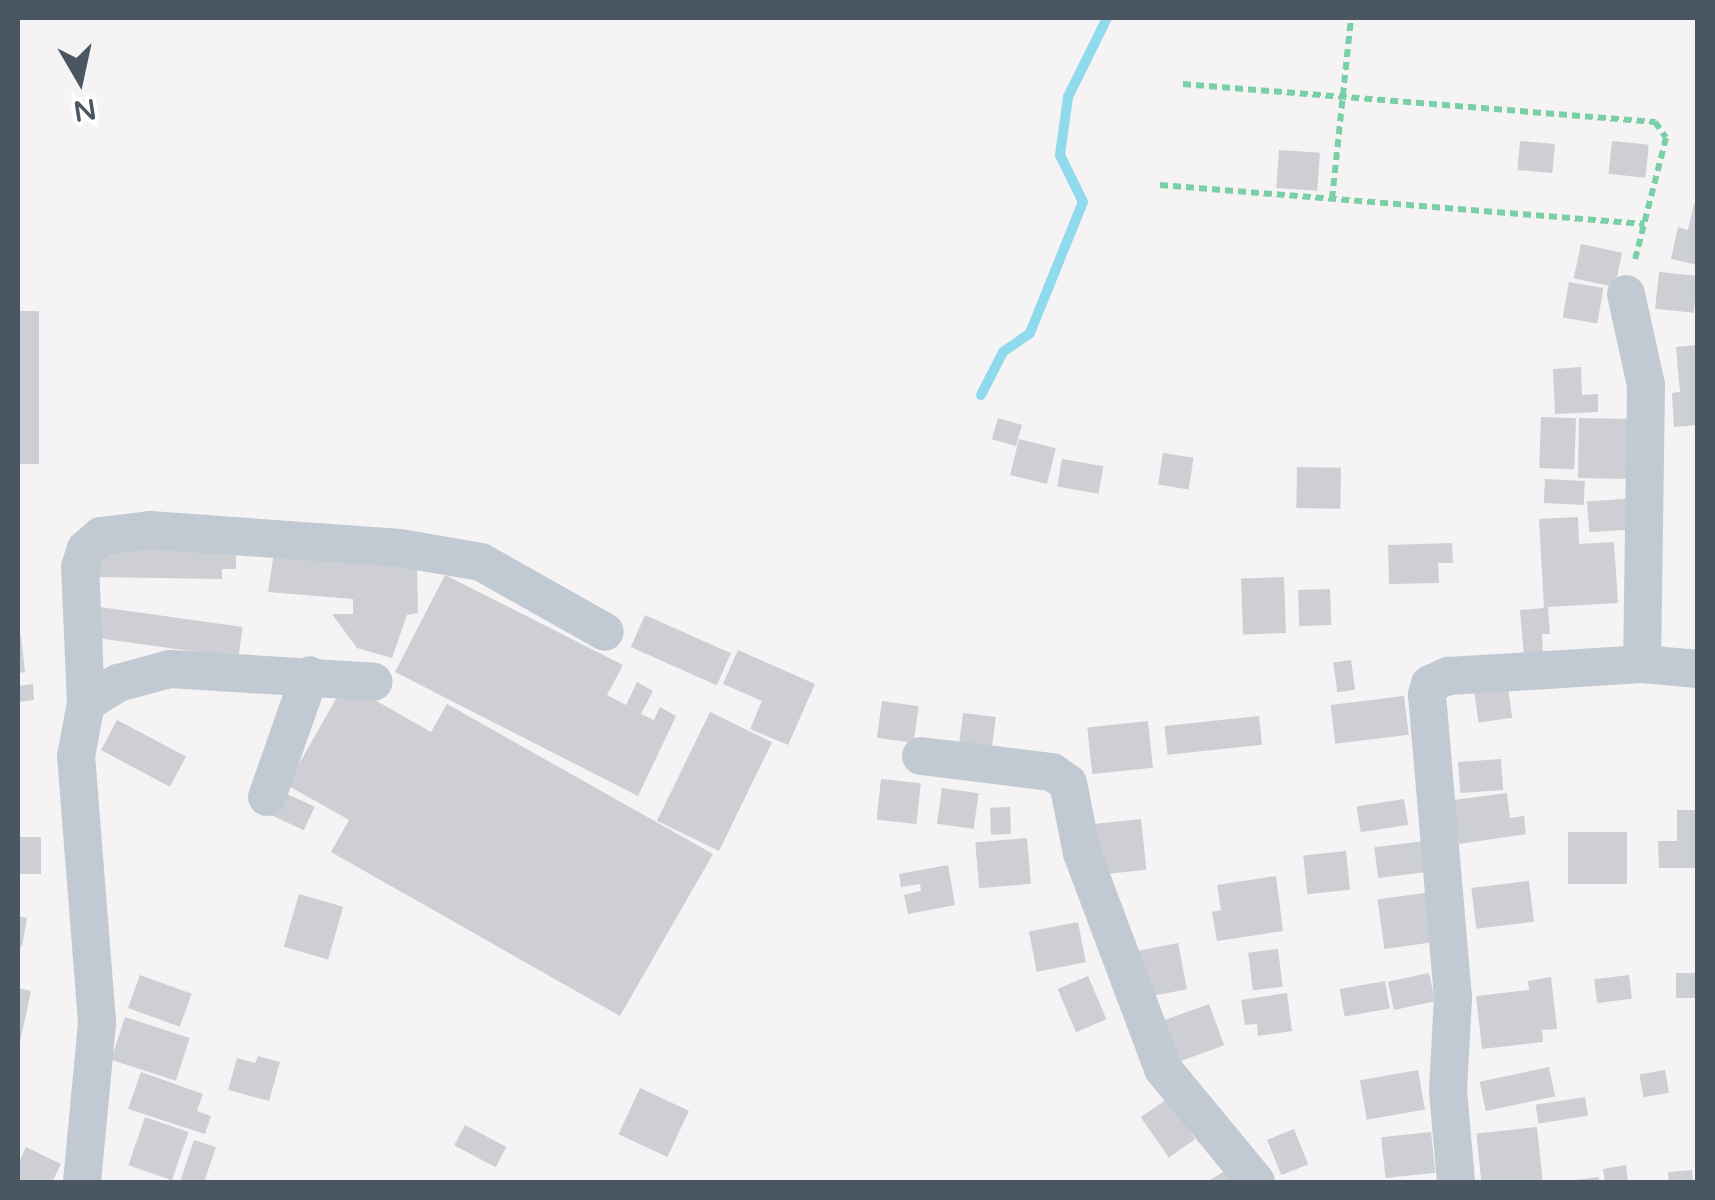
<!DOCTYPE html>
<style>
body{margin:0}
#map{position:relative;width:1715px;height:1200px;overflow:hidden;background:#f5f3f3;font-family:"Varela Round",sans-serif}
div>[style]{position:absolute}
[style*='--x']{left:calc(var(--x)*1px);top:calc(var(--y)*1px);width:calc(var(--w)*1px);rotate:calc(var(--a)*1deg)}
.stream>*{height:10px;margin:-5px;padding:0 5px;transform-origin:5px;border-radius:5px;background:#90daee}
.building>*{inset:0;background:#cdcfd5;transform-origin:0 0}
.path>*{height:6px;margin-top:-3px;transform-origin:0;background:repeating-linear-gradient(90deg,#7ad0a6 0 8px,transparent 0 13px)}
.minor>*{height:38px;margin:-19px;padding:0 19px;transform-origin:19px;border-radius:19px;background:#c1cad2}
span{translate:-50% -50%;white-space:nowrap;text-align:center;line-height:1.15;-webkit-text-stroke:8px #fff;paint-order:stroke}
.frame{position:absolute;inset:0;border:20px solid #4a5661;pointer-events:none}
.north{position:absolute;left:30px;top:30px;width:100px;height:100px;-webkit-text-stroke:8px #fff;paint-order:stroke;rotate:171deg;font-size:28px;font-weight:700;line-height:40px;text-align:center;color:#4a5661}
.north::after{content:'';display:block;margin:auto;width:35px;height:45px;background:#4a5661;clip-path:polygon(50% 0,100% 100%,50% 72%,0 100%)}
</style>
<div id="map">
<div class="stream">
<div style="--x:981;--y:395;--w:48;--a:-62.9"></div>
<div style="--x:1003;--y:352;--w:33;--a:-35"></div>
<div style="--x:1030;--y:333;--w:141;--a:-68"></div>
<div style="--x:1083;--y:202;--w:52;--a:-116.1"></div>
<div style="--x:1060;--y:155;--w:59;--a:-82.1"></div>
<div style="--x:1068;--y:97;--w:88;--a:-63.7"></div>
</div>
<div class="building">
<div style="left:1520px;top:141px;width:35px;height:29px;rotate:5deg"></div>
<div style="left:1612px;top:141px;width:37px;height:33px;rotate:6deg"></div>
<div style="left:1279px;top:150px;width:41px;height:38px;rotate:4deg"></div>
<div style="clip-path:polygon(1694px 204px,1698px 205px,1698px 265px,1671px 259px,1678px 227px,1688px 230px)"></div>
<div style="left:1581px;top:244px;width:42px;height:35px;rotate:12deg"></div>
<div style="left:1659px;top:272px;width:39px;height:37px;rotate:6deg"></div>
<div style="left:1569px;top:282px;width:35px;height:36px;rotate:10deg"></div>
<div style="left:18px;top:311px;width:21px;height:153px"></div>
<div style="clip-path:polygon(1698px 345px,1698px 425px,1674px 427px,1672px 393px,1680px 392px,1676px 347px)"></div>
<div style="clip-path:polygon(1581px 367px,1582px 395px,1598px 394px,1598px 412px,1555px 414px,1553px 369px)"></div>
<div style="left:1541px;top:417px;width:35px;height:51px;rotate:2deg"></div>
<div style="left:998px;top:418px;width:25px;height:22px;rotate:16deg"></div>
<div style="left:1579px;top:418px;width:53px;height:60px;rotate:1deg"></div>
<div style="left:1019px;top:439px;width:38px;height:37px;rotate:14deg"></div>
<div style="left:1163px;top:453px;width:31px;height:32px;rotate:9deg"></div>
<div style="left:1062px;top:459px;width:42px;height:28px;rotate:10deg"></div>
<div style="left:1297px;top:467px;width:44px;height:41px;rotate:1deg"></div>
<div style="left:1545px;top:479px;width:40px;height:24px;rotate:3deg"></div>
<div style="left:1636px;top:498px;width:31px;height:49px;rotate:86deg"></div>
<div style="clip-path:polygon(1578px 517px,1579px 544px,1614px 542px,1618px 603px,1548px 607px,1550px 634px,1542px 634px,1543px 655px,1524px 656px,1520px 610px,1544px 608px,1539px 519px)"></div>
<div style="clip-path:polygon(1452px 543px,1453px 563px,1438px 563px,1439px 583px,1389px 584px,1388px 545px)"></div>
<div style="clip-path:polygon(95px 548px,236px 550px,236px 569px,222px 569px,222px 579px,94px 577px)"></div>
<div style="clip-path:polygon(274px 552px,417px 566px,418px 613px,407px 615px,392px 658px,357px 648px,332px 614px,353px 614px,353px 599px,268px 592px)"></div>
<div style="clip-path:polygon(445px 575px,623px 665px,607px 695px,626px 705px,637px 682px,653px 691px,641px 714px,654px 720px,660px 707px,676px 716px,638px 796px,395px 672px)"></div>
<div style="left:1284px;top:577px;width:56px;height:43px;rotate:88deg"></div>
<div style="left:1330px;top:589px;width:36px;height:32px;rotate:88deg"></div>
<div style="left:100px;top:607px;width:144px;height:31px;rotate:8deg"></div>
<div style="left:645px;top:615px;width:94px;height:35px;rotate:24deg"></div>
<div style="clip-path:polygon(18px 636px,21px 636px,25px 672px,18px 673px)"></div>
<div style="clip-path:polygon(738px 650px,815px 684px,788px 745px,750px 729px,762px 701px,723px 684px)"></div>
<div style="left:1351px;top:660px;width:30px;height:18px;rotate:82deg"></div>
<div style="clip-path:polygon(345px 683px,431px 732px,447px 704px,713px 854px,620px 1016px,331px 852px,349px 820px,287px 785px)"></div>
<div style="clip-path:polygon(33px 684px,34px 700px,18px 702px,18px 686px)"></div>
<div style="left:1508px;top:688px;width:30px;height:34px;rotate:82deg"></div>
<div style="left:1404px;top:696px;width:39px;height:74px;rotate:83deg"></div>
<div style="left:882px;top:701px;width:37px;height:37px;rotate:8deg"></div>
<div style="left:710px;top:712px;width:69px;height:121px;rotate:26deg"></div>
<div style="left:963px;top:713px;width:33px;height:35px;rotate:7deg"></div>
<div style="left:1259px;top:716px;width:29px;height:95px;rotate:84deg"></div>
<div style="left:117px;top:720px;width:78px;height:34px;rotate:28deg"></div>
<div style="left:1148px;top:721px;width:47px;height:61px;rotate:84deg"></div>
<div style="left:1501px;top:759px;width:31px;height:43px;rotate:86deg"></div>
<div style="left:881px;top:779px;width:40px;height:41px;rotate:6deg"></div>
<div style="left:942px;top:788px;width:37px;height:36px;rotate:8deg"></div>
<div style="left:283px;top:792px;width:35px;height:26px;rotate:25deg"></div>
<div style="clip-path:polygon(1507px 793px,1510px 818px,1524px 816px,1526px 834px,1459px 844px,1453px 800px)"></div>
<div style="left:1404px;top:799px;width:26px;height:48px;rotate:81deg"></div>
<div style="left:1010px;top:807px;width:27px;height:20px;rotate:88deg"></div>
<div style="clip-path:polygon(1677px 810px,1698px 810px,1698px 868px,1659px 868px,1658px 841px,1677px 841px)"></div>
<div style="left:1141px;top:819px;width:51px;height:47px;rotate:84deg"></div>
<div style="left:1568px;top:832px;width:59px;height:52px"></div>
<div style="left:18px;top:837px;width:23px;height:37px"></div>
<div style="left:1027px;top:838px;width:46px;height:52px;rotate:85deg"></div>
<div style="left:1425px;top:841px;width:31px;height:51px;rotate:83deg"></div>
<div style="left:1346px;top:851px;width:39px;height:43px;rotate:84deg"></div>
<div style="clip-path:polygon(948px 865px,955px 905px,908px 914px,904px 895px,921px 891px,920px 884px,901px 887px,899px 874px)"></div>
<div style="clip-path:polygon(1276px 876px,1283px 931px,1217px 941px,1212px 912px,1221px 910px,1217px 885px)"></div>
<div style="left:1529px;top:881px;width:41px;height:58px;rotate:83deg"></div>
<div style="left:1431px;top:892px;width:50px;height:54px;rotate:82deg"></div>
<div style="left:299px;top:894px;width:46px;height:55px;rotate:16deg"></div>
<div style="clip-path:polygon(18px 916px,27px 918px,22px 947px,18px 947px)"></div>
<div style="left:1078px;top:922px;width:41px;height:50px;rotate:79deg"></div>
<div style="left:1178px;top:943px;width:47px;height:42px;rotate:79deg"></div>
<div style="left:1278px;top:949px;width:38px;height:30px;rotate:83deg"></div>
<div style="left:1429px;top:973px;width:29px;height:42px;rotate:78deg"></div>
<div style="left:1698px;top:973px;width:25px;height:22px;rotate:90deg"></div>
<div style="left:140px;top:975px;width:55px;height:35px;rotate:20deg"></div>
<div style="left:1629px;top:975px;width:24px;height:35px;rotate:83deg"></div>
<div style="left:1088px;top:976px;width:47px;height:33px;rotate:67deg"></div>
<div style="clip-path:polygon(1551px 977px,1557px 1029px,1542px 1030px,1543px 1042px,1482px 1049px,1476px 996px,1529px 990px,1528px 981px)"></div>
<div style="left:1385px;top:981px;width:28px;height:46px;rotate:80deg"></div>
<div style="clip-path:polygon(18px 988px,31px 991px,19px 1047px,18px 1046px)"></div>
<div style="clip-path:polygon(1287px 993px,1292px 1031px,1258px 1036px,1257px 1024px,1245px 1025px,1241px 1000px)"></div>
<div style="left:1209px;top:1004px;width:44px;height:47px;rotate:70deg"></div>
<div style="left:125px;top:1017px;width:68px;height:45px;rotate:18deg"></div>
<div style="clip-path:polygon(258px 1056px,280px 1062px,269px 1101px,228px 1090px,237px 1058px,255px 1063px)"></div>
<div style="left:1549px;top:1067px;width:30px;height:71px;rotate:78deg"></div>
<div style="left:1418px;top:1070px;width:40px;height:59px;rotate:80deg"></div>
<div style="left:1665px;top:1070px;width:23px;height:26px;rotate:80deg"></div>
<div style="clip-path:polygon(141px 1072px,203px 1094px,197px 1111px,211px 1116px,205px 1134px,128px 1109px)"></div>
<div style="left:640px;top:1088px;width:54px;height:51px;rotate:25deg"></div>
<div style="left:1585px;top:1097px;width:19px;height:50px;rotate:81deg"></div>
<div style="left:1167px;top:1099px;width:49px;height:32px;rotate:55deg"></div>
<div style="left:145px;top:1117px;width:46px;height:51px;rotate:19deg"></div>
<div style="left:465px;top:1125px;width:47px;height:23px;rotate:28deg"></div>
<div style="left:1537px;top:1127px;width:55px;height:61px;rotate:84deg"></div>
<div style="left:1294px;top:1129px;width:38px;height:29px;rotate:68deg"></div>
<div style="left:1431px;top:1132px;width:41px;height:50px;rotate:84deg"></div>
<div style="clip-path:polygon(194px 1140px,216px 1147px,204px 1182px,180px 1182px)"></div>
<div style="clip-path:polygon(26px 1147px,61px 1164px,52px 1182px,18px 1182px,18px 1164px)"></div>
<div style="clip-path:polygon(1626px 1165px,1628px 1182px,1605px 1182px,1603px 1169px)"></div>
<div style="clip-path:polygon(1232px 1167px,1242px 1182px,1206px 1182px)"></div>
<div style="clip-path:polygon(1692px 1170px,1693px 1182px,1669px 1182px,1668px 1172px)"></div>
<div style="clip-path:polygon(1599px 1177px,1599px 1182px,1575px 1182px,1575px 1180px)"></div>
</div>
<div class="path">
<div style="--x:1183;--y:84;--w:474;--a:4.6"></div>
<div style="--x:1655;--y:122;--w:19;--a:55"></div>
<div style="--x:1666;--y:138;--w:130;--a:104.3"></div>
<div style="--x:1160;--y:185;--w:486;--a:4.6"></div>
<div style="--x:1332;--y:199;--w:182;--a:-84"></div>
</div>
<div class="minor">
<div style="--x:1626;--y:294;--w:93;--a:77.6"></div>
<div style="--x:1646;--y:385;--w:279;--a:90.8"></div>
<div style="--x:86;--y:703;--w:136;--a:-92.5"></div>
<div style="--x:80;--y:567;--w:19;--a:-72"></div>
<div style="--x:86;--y:549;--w:20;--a:-41"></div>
<div style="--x:101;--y:536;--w:49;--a:-7"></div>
<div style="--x:150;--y:530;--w:251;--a:4.1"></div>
<div style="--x:400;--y:548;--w:82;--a:9.8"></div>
<div style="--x:481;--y:562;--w:142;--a:29.4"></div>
<div style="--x:921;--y:756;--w:132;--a:7"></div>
<div style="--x:1052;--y:772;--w:19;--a:35"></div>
<div style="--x:1068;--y:783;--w:71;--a:78.7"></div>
<div style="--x:1082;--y:853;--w:231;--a:69.4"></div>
<div style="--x:1163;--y:1069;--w:146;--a:50.5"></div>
<div style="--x:267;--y:797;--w:129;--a:-70.6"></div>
<div style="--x:82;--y:1182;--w:161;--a:-84.6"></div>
<div style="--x:97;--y:1022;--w:267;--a:-94.5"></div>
<div style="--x:76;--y:756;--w:54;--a:-79.3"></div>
<div style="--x:86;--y:703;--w:38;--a:-32"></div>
<div style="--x:118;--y:683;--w:54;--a:-15.1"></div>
<div style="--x:170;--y:669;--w:204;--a:3.6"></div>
<div style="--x:1456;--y:1182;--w:92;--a:-95"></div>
<div style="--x:1448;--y:1090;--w:92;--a:-86.9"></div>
<div style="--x:1453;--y:998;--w:304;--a:-94.9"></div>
<div style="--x:1427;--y:695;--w:11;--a:-75"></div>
<div style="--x:1430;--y:684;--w:20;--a:-24"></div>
<div style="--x:1448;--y:676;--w:194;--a:-3.5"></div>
<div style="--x:1642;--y:664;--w:56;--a:5.1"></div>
</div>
<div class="frame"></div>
<div class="north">N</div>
</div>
